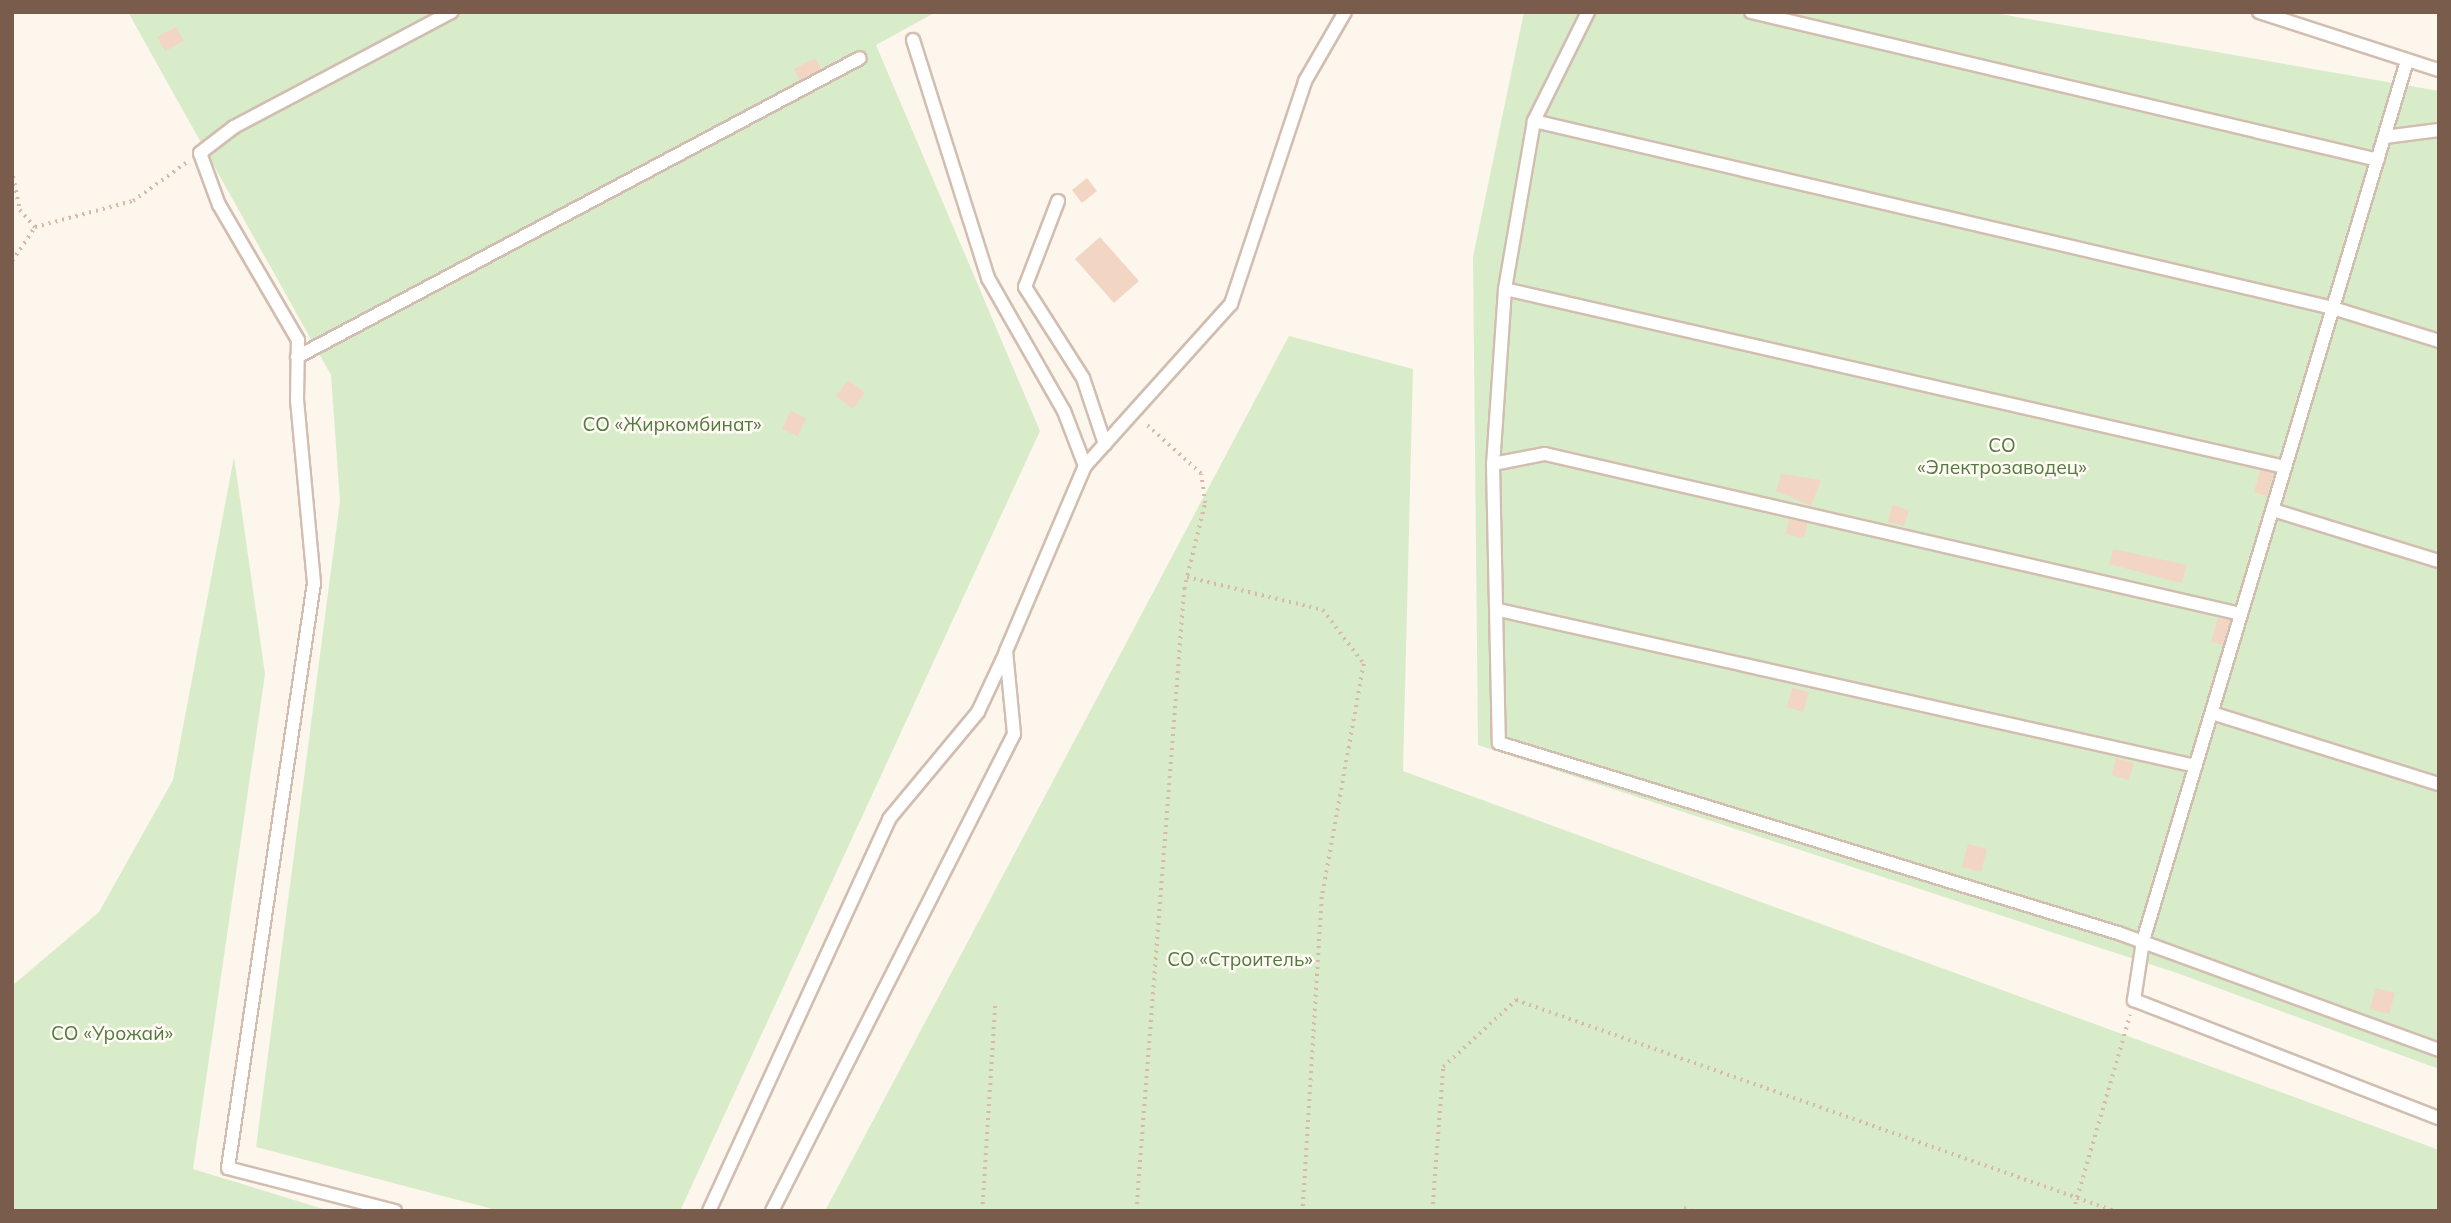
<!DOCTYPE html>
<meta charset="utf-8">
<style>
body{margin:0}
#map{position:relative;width:2451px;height:1223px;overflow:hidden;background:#fdf6ec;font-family:Mulish,sans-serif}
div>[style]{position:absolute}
.green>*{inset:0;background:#d8ecc9}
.building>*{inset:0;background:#f3d5c3}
.path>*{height:3.5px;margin-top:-1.75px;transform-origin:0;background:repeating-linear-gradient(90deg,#d9b8a5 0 2px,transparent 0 7px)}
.roads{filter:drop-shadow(2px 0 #d1beb0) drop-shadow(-2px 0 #d1beb0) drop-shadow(0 2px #d1beb0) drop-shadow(0 -2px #d1beb0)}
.service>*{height:12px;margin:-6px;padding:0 6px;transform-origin:6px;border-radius:6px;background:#fff}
span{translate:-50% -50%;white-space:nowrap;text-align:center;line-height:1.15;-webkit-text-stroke:5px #fffaf3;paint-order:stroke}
.park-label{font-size:19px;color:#537a41}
.frame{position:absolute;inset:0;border:14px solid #7a5c4d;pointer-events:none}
</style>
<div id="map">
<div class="green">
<div style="clip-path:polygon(128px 12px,936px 12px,876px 45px,1040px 431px,680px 1211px,500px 1211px,256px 1147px,340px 501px,331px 375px)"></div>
<div style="clip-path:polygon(1524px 12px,1989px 12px,2439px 91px,2439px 1069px,2177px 973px,1478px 745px,1473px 257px)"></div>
<div style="clip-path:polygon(1289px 336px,1413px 369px,1403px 771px,2439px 1150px,2439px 1211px,825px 1211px)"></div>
<div style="clip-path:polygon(234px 457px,265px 674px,193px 1169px,330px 1211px,12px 1211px,12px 986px,99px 912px,173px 780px)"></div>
</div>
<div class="building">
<div style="clip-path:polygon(176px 27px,184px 41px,165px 51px,157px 37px)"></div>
<div style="clip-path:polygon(815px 58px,821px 69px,800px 80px,794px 69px)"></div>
<div style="clip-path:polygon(1087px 178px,1097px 191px,1082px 203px,1072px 190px)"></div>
<div style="clip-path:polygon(1100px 237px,1139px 281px,1114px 303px,1075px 259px)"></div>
<div style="clip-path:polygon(848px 380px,865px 393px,853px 409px,836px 396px)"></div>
<div style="clip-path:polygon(790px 411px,806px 418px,798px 436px,782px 429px)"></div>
<div style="clip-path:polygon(2260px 470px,2274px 473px,2267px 496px,2254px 492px)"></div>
<div style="clip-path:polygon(1781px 474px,1821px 480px,1811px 506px,1776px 491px)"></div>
<div style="clip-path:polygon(1892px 505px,1909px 510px,1904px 526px,1888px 522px)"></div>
<div style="clip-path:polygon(1789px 519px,1807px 523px,1804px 538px,1786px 534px)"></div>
<div style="clip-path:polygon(2113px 549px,2187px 565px,2182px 583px,2109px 564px)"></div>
<div style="clip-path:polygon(2218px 618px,2230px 620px,2223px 645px,2211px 642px)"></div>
<div style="clip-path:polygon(1792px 688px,1809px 692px,1803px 712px,1787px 707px)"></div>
<div style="clip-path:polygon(2116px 758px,2134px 763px,2129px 780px,2112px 775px)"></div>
<div style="clip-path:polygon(1968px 844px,1987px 849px,1981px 872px,1962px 867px)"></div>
<div style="clip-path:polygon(2376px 988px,2395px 993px,2389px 1014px,2370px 1009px)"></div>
</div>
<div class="path">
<div style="left:12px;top:170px;width:41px;rotate:78.7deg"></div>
<div style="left:20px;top:210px;width:23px;rotate:49deg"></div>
<div style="left:35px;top:227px;width:101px;rotate:-14.9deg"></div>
<div style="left:133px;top:201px;width:67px;rotate:-35.8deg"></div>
<div style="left:12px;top:261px;width:41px;rotate:-55.9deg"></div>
<div style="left:1187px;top:577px;width:140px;rotate:13.6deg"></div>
<div style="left:1323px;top:610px;width:68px;rotate:52.8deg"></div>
<div style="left:1364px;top:664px;width:237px;rotate:100.2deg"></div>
<div style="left:1322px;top:897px;width:315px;rotate:93.5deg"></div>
<div style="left:1684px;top:1208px;width:9px;rotate:21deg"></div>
<div style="left:982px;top:1211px;width:205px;rotate:-86.4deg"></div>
<div style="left:1136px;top:1211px;width:624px;rotate:-85.59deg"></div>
<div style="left:1184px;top:589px;width:89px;rotate:-76.3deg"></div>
<div style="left:1205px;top:503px;width:29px;rotate:-98deg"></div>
<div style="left:1201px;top:474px;width:75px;rotate:-138.2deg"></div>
<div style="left:1432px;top:1211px;width:144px;rotate:-85.6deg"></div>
<div style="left:1443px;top:1067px;width:99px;rotate:-42.5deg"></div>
<div style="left:1516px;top:1000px;width:635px;rotate:19.41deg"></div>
<div style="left:2073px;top:1211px;width:204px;rotate:-73.8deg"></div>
</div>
<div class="roads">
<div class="service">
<div style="left:1588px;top:12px;width:122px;rotate:116.4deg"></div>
<div style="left:1534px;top:121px;width:170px;rotate:99.8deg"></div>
<div style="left:1505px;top:289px;width:175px;rotate:93.9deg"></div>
<div style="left:1493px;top:464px;width:279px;rotate:88.8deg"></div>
<div style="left:1499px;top:743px;width:648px;rotate:17.06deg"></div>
<div style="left:2118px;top:933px;width:342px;rotate:20deg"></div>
<div style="left:1751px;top:12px;width:644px;rotate:13.28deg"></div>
<div style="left:2259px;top:12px;width:189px;rotate:17.9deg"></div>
<div style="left:913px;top:40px;width:250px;rotate:72.5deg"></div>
<div style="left:988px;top:278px;width:153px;rotate:60.3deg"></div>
<div style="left:1064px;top:411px;width:59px;rotate:69.1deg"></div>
<div style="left:2407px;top:61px;width:919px;rotate:106.7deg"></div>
<div style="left:2143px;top:941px;width:60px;rotate:98.7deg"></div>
<div style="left:2134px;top:1000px;width:327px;rotate:21.2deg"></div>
<div style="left:1534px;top:121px;width:821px;rotate:13.17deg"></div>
<div style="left:2333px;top:308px;width:111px;rotate:17.3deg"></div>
<div style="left:2385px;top:137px;width:54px;rotate:-7.4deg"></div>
<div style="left:1058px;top:201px;width:92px;rotate:111deg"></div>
<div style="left:1025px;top:287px;width:108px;rotate:57.5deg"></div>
<div style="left:1083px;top:378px;width:70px;rotate:71.6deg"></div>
<div style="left:1505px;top:289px;width:800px;rotate:12.86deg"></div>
<div style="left:297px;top:357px;width:637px;rotate:-27.97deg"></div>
<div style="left:1493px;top:464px;width:53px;rotate:-10.9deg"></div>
<div style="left:1545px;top:454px;width:714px;rotate:12.95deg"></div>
<div style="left:2273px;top:510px;width:174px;rotate:17.1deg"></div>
<div style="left:1499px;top:610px;width:714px;rotate:12.62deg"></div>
<div style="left:2212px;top:713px;width:238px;rotate:17.4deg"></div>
<div style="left:395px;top:1211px;width:172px;rotate:-165.6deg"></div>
<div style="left:228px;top:1168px;width:591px;rotate:-81.64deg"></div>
<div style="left:314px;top:583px;width:183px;rotate:-95.3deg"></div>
<div style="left:297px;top:401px;width:61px;rotate:-89.1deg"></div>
<div style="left:298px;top:340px;width:156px;rotate:-120.3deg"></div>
<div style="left:219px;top:205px;width:55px;rotate:-110.1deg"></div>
<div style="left:200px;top:153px;width:43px;rotate:-37.4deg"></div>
<div style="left:234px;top:127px;width:246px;rotate:-27.9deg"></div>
<div style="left:709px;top:1211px;width:431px;rotate:-65.3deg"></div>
<div style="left:889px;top:819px;width:139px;rotate:-50.2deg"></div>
<div style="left:978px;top:712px;width:66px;rotate:-65deg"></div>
<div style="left:772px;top:1211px;width:535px;rotate:-63.1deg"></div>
<div style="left:1014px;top:734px;width:83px;rotate:-95.5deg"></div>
<div style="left:1006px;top:651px;width:201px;rotate:-66.9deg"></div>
<div style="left:1085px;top:466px;width:218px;rotate:-48deg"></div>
<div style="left:1231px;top:304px;width:235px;rotate:-71.6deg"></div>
<div style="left:1305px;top:81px;width:80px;rotate:-59.9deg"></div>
</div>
</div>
<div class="park-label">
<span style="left:672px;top:425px">СО «Жиркомбинат»</span>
<span style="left:2002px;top:457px">СО<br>«Электрозаводец»</span>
<span style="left:1240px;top:960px">СО «Строитель»</span>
<span style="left:112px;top:1034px">СО «Урожай»</span>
</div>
<div class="frame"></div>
</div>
